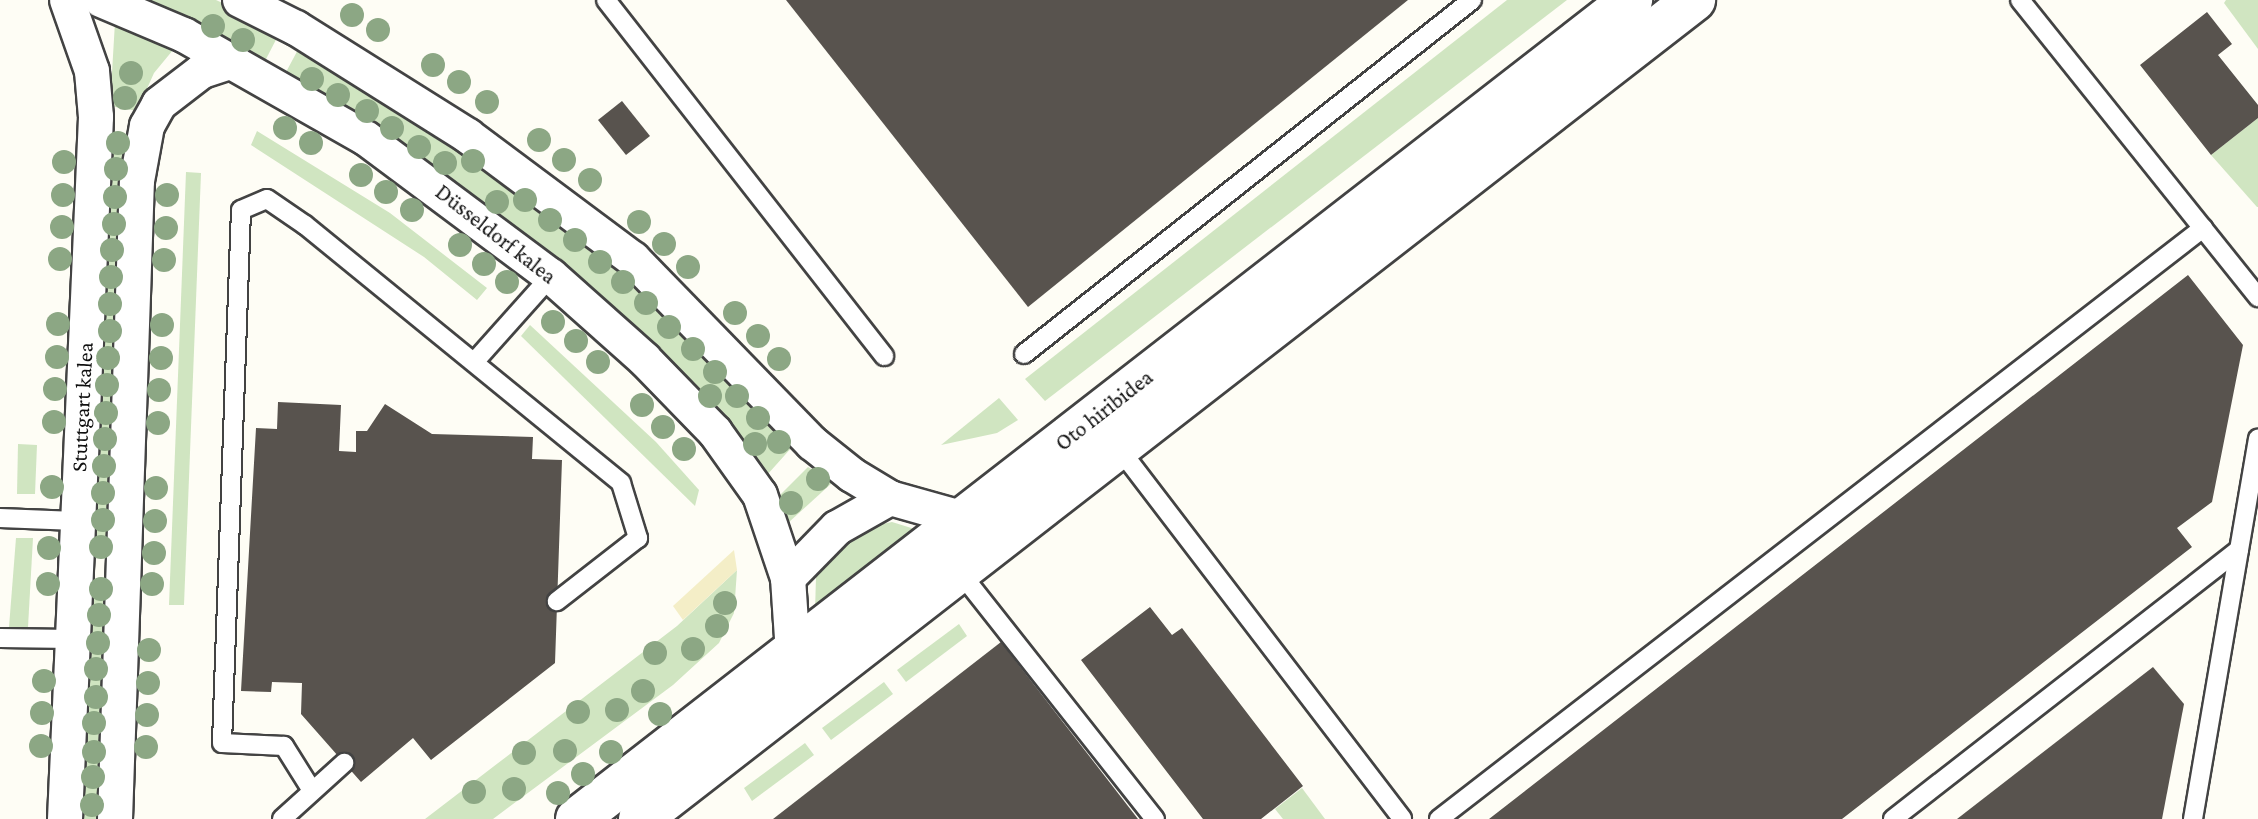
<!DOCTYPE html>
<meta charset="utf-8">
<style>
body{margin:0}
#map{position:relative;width:2258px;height:819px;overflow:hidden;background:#fefdf5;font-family:"Crimson Pro",serif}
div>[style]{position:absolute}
.green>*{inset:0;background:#d0e5c1}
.sand>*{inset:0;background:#f4eec7}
.building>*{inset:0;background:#58534e}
.roads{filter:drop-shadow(2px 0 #434343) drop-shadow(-2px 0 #434343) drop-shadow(0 2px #434343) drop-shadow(0 -2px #434343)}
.service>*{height:18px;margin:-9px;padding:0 9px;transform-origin:9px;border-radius:9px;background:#fff}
.minor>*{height:34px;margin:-17px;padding:0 17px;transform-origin:17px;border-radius:17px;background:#fff}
.tertiary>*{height:42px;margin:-21px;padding:0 21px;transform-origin:21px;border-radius:21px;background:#fff}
.trees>*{width:24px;height:24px;margin:-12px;border-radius:50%;background:#8ca784}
span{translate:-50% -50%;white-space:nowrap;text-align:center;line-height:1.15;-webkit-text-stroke:8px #fff;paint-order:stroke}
.street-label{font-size:22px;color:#101010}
</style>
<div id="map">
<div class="green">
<div style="clip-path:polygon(137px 0,216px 0,281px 30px,265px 61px)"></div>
<div style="clip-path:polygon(1507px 0,1567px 0,1045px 401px,1025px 379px)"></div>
<div style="clip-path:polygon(2226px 0,2258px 0,2258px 49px,2224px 3px)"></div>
<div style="clip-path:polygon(115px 22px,173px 50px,154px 73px,137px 111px,110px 106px)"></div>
<div style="clip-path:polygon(301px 44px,536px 199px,629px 278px,793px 446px,767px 475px,710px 406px,285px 74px)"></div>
<div style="clip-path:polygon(2258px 118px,2258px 207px,2257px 207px,2211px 155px)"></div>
<div style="clip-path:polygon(110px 131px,130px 135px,123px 161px,109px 558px,93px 558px)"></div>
<div style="clip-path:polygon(257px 131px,390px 213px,487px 288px,477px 300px,424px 257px,251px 145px)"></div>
<div style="clip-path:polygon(186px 172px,201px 173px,184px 605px,169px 605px)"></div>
<div style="clip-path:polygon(530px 325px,656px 442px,699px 490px,695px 506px,521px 336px)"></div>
<div style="clip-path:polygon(999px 398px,1018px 420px,997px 433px,941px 445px)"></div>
<div style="clip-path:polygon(18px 444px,37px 445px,35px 494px,17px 494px)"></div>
<div style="clip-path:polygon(808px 467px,833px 482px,788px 523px,776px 499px)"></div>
<div style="clip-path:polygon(892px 522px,921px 531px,815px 611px,816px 577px,834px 546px,854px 530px)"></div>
<div style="clip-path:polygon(16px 538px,33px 538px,28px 627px,9px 627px)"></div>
<div style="clip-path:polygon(737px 570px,734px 613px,719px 643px,673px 685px,493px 819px,425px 819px,677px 626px)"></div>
<div style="clip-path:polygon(92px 579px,108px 581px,99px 819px,83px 819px)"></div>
<div style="clip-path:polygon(959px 624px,967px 636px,906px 682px,897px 670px)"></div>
<div style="clip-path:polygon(884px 682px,893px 694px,831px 740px,822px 728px)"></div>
<div style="clip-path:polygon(805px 743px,814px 755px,752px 801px,744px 788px)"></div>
<div style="clip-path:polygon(1302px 788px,1325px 819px,1283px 819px,1275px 809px)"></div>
</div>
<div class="sand">
<div style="clip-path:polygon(734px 550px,737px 570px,683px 620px,673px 606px)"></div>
</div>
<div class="building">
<div style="clip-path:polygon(786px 0,1408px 0,1028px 307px)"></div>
<div style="clip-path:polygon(2207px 12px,2232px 44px,2218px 55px,2258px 105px,2258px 118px,2211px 155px,2140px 65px)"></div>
<div style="clip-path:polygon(622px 101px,650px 136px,626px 155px,598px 120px)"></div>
<div style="clip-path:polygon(2188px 275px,2243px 345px,2212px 502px,2177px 528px,2192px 547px,2107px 613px,1842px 819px,1489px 819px)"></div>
<div style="clip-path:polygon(278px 402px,341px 405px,339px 451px,356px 452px,356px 431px,367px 431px,385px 404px,432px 434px,533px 437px,532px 459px,562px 460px,555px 663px,431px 760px,413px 738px,361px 782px,301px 714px,302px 683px,272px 682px,271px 692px,241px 691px,256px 428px,277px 429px)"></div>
<div style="clip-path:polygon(1150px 607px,1172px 635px,1182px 628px,1303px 786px,1261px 819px,1203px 819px,1081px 660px)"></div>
<div style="clip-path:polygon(1001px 642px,1138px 819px,773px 819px)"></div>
<div style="clip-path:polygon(2153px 667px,2184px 704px,2162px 819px,1957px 819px)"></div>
</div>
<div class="roads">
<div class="service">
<div style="left:606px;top:0;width:452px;rotate:52deg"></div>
<div style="left:2020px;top:0;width:381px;rotate:51.3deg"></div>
<div style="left:1024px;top:354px;width:571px;rotate:-38.32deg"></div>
<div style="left:476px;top:360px;width:113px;rotate:-48.2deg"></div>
<div style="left:1118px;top:447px;width:468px;rotate:52.6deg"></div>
<div style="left:0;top:518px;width:76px;rotate:2.3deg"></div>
<div style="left:959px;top:571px;width:316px;rotate:51.7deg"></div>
<div style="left:0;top:638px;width:72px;rotate:0.8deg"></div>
<div style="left:311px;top:789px;width:51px;rotate:-122.1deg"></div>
<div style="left:284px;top:746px;width:62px;rotate:-177.2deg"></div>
<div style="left:222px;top:743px;width:533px;rotate:-87.96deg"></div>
<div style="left:241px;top:210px;width:28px;rotate:-23deg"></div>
<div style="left:267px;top:199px;width:46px;rotate:34.4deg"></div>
<div style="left:305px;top:225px;width:408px;rotate:39.2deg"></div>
<div style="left:621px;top:483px;width:58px;rotate:72.8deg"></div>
<div style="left:638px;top:538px;width:103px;rotate:142.1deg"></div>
<div style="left:282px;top:819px;width:84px;rotate:-42.1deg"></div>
<div style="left:1439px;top:819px;width:966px;rotate:-37.72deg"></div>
<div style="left:1893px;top:819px;width:438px;rotate:-37.9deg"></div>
<div style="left:2239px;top:550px;width:113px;rotate:-80.3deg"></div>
<div style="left:2193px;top:819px;width:273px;rotate:-80.3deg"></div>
</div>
<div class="minor">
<div style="left:101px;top:0;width:90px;rotate:22.9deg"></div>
<div style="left:184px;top:35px;width:210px;rotate:29.6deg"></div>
<div style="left:367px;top:139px;width:229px;rotate:36.7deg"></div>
<div style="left:551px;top:276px;width:125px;rotate:41.7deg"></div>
<div style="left:644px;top:359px;width:102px;rotate:45.8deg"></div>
<div style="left:715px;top:432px;width:77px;rotate:54.5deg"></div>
<div style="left:760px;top:495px;width:88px;rotate:71.4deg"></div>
<div style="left:788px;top:578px;width:75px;rotate:86.2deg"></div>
<div style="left:240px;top:0;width:63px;rotate:26.6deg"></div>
<div style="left:296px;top:28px;width:203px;rotate:32.1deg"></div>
<div style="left:468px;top:136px;width:206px;rotate:36.7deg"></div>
<div style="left:633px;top:259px;width:257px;rotate:45.8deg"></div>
<div style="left:812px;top:443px;width:51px;rotate:38.7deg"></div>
<div style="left:852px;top:475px;width:44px;rotate:31.2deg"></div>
<div style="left:890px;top:498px;width:77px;rotate:15.8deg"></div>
<div style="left:788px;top:578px;width:70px;rotate:-45.6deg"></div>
<div style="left:837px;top:528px;width:61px;rotate:-29.5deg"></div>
<div style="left:65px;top:819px;width:703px;rotate:-87.47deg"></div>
<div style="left:96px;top:117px;width:46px;rotate:-95deg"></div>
<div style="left:92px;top:71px;width:75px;rotate:-109.4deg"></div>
<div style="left:115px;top:819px;width:638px;rotate:-88.03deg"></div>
<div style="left:137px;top:181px;width:56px;rotate:-79.7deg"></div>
<div style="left:147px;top:126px;width:25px;rotate:-61deg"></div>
<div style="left:159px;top:104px;width:54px;rotate:-37.5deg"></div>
<div style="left:202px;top:71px;width:33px;rotate:-18deg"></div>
</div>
<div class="tertiary">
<div style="left:577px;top:819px;width:1335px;rotate:-37.85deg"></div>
<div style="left:640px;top:819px;width:1335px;rotate:-37.85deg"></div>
</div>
</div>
<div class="trees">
<div style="left:352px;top:15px"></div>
<div style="left:213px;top:26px"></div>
<div style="left:378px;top:30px"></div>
<div style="left:243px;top:40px"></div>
<div style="left:433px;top:65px"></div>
<div style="left:131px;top:73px"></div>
<div style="left:312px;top:79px"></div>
<div style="left:459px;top:82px"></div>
<div style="left:338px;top:95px"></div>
<div style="left:125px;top:98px"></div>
<div style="left:487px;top:102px"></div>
<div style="left:367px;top:111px"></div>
<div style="left:285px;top:128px"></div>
<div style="left:392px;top:128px"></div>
<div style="left:539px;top:140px"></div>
<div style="left:118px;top:143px"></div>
<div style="left:311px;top:143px"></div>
<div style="left:419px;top:147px"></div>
<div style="left:564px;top:160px"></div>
<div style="left:473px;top:161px"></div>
<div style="left:64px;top:162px"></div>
<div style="left:445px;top:163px"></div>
<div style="left:116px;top:169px"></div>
<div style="left:361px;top:175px"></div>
<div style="left:590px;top:180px"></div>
<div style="left:386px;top:192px"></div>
<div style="left:63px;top:195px"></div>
<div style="left:167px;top:195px"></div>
<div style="left:115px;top:197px"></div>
<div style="left:525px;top:200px"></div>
<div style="left:497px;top:202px"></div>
<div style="left:412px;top:210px"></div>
<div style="left:550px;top:220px"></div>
<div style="left:639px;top:222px"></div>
<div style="left:114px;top:224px"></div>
<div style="left:62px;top:227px"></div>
<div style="left:166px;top:228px"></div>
<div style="left:575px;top:240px"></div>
<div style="left:664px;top:244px"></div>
<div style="left:460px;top:245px"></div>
<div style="left:112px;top:250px"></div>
<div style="left:60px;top:259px"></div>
<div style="left:164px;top:260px"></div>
<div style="left:600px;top:262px"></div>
<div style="left:484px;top:264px"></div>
<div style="left:688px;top:267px"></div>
<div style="left:111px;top:277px"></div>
<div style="left:507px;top:282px"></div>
<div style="left:623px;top:282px"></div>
<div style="left:646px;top:303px"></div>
<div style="left:110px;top:304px"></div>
<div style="left:735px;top:313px"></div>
<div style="left:553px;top:322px"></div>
<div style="left:58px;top:324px"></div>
<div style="left:162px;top:325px"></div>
<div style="left:669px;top:327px"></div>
<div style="left:110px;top:331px"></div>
<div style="left:758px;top:336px"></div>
<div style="left:576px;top:341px"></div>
<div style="left:693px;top:349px"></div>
<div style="left:57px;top:357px"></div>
<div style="left:108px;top:358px"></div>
<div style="left:161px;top:358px"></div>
<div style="left:779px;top:359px"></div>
<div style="left:598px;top:362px"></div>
<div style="left:715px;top:372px"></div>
<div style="left:107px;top:385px"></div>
<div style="left:55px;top:389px"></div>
<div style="left:159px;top:390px"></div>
<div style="left:710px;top:396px"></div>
<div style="left:737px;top:396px"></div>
<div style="left:642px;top:405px"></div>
<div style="left:106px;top:413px"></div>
<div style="left:758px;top:418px"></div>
<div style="left:54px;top:422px"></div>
<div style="left:158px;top:423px"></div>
<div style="left:663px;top:427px"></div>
<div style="left:105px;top:439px"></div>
<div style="left:779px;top:442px"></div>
<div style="left:755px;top:444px"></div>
<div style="left:684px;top:449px"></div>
<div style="left:104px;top:466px"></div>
<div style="left:818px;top:479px"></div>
<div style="left:52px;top:487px"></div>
<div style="left:156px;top:488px"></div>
<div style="left:103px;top:493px"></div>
<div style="left:791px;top:503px"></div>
<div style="left:103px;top:520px"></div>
<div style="left:155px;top:521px"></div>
<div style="left:101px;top:547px"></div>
<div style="left:49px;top:548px"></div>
<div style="left:154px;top:553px"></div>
<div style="left:48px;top:584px"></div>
<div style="left:152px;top:584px"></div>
<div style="left:101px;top:589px"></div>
<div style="left:725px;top:603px"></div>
<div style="left:99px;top:615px"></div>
<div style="left:717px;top:626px"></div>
<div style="left:98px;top:643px"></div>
<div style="left:693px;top:649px"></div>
<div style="left:149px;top:650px"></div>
<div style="left:655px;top:653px"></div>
<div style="left:96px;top:669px"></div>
<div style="left:44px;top:681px"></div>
<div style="left:148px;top:683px"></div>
<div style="left:643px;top:691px"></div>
<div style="left:96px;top:697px"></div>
<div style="left:617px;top:710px"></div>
<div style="left:578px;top:712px"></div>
<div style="left:42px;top:713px"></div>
<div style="left:660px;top:714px"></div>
<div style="left:147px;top:715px"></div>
<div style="left:94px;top:723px"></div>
<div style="left:41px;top:746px"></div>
<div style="left:146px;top:747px"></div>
<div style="left:565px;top:751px"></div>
<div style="left:94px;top:752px"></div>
<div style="left:611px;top:752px"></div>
<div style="left:524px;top:753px"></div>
<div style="left:583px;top:774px"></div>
<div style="left:93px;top:777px"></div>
<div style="left:514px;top:789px"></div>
<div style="left:474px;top:792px"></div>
<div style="left:558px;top:793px"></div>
<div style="left:92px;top:805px"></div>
</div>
<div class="street-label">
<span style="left:496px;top:234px;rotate:38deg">Düsseldorf kalea</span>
<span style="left:82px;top:407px;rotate:-87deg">Stuttgart kalea</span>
<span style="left:1104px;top:410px;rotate:-38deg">Oto hiribidea</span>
</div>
</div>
